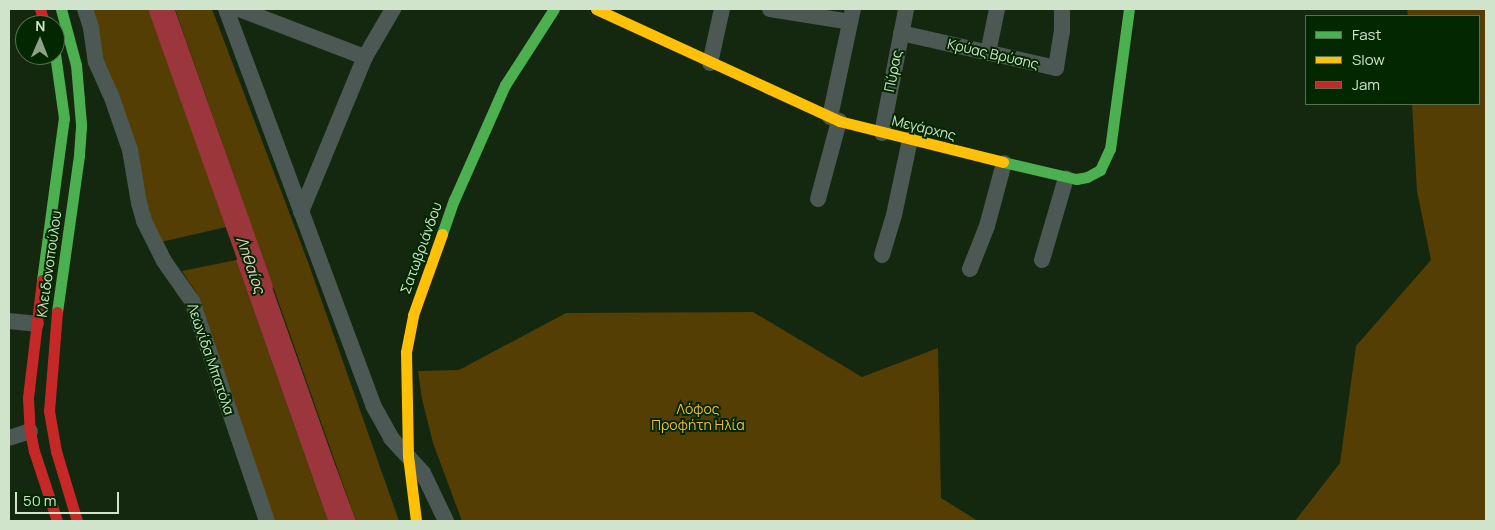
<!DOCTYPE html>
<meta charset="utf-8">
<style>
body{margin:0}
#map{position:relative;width:1495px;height:530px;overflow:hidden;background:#13280e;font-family:Manrope,sans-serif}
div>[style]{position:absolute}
.green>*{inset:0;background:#543e04}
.water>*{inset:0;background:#9b363c}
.river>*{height:25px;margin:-12.5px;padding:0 12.5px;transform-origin:12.5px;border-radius:12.5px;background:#9b363c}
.street>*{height:16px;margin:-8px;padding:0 8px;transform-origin:8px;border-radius:8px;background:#4b5854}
.fast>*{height:11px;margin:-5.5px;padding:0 5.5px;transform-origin:5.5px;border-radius:5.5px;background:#4caf50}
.slow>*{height:11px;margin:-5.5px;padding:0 5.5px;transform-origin:5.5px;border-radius:5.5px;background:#ffc107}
.jam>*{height:11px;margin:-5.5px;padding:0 5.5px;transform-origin:5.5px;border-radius:5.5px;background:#c62828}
span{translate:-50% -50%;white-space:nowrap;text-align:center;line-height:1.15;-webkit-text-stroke:4px #032800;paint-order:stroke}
.street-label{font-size:14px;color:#cfe4ca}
.park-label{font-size:14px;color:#f4b849}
.water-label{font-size:15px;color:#ebcccb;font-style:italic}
.frame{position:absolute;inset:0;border:10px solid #cfe4ca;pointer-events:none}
.legend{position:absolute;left:1305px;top:15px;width:175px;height:90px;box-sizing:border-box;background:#032800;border:1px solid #557351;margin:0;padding:6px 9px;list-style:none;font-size:15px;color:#cfe4ca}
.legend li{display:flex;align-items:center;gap:10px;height:25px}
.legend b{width:25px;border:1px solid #557351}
.north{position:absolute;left:15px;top:15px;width:50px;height:50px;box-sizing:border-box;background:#032800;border:1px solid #557351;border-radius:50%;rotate:1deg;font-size:14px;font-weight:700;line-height:20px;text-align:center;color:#cfe4ca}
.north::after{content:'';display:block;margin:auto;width:18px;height:22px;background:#8da288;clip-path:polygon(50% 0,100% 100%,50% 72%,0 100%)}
.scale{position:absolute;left:15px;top:492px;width:104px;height:22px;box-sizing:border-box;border:2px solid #cfe4ca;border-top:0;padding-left:6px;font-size:15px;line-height:18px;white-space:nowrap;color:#cfe4ca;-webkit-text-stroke:4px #032800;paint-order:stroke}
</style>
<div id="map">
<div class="green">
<div style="clip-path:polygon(89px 9px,149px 9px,196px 136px,226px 227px,161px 242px,149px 222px,103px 67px)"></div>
<div style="clip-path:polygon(175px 9px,212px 9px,308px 262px,399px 521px,356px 521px)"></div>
<div style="clip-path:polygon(1407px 9px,1486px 9px,1486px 521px,1295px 521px,1340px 463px,1356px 346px,1431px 260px,1417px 191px,1412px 104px,1479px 104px,1479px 16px,1408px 16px)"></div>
<div style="clip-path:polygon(236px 260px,328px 521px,273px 521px,196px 292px,182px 271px)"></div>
<div style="clip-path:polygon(753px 312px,862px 377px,938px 348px,941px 498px,978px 521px,462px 521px,433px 443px,422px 399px,418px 371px,459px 370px,566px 313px)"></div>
</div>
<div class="water">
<div style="clip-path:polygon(260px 253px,332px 456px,356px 521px,328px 521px,236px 260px)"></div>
</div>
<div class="river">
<div style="left:161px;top:9px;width:295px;rotate:70.4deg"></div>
</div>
<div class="street">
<div style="left:85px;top:9px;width:20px;rotate:72deg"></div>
<div style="left:91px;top:28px;width:34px;rotate:82deg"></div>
<div style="left:96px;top:62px;width:36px;rotate:66deg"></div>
<div style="left:111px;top:95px;width:58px;rotate:70.9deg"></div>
<div style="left:130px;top:150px;width:54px;rotate:80.4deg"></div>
<div style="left:139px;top:203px;width:19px;rotate:74deg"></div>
<div style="left:144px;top:221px;width:45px;rotate:63.4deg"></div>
<div style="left:164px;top:261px;width:49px;rotate:55deg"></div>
<div style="left:192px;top:301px;width:232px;rotate:71.2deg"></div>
<div style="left:226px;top:9px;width:422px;rotate:69.6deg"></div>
<div style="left:373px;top:405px;width:38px;rotate:61deg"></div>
<div style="left:391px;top:438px;width:47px;rotate:47.6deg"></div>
<div style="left:423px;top:473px;width:53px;rotate:64.4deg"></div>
<div style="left:239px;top:9px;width:135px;rotate:20.9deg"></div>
<div style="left:770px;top:9px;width:81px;rotate:9.2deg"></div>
<div style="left:901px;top:33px;width:159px;rotate:12.7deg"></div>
<div style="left:1056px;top:68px;width:36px;rotate:-81deg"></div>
<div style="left:1062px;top:32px;width:23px;rotate:-90deg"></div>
<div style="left:988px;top:53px;width:45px;rotate:-78.4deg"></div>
<div style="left:710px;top:63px;width:55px;rotate:-77.5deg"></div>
<div style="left:830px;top:117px;width:110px;rotate:-78deg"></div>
<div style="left:882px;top:133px;width:126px;rotate:-79deg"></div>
<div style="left:818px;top:199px;width:81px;rotate:-74.9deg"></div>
<div style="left:301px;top:212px;width:168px;rotate:-67.6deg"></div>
<div style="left:365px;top:57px;width:56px;rotate:-59.7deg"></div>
<div style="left:882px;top:255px;width:42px;rotate:-73.3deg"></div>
<div style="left:894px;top:215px;width:77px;rotate:-78deg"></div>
<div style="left:1042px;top:260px;width:85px;rotate:-73.7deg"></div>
<div style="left:970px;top:269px;width:46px;rotate:-68.4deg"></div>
<div style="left:987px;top:226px;width:65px;rotate:-74.9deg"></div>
<div style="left:9px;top:321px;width:27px;rotate:6deg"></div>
<div style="left:9px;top:438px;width:22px;rotate:-18deg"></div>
</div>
<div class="fast">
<div style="left:1003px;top:162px;width:75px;rotate:13.1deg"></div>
<div style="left:1076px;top:179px;width:11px;rotate:-10deg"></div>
<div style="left:1087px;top:177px;width:15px;rotate:-28deg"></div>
<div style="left:1100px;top:170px;width:23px;rotate:-65deg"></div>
<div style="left:1110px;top:149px;width:141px;rotate:-82.3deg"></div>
<div style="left:442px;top:234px;width:36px;rotate:-71deg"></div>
<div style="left:454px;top:200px;width:126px;rotate:-66.1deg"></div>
<div style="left:505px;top:85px;width:90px;rotate:-57.2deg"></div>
<div style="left:42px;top:280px;width:163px;rotate:-82.3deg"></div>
<div style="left:64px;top:118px;width:65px;rotate:-98deg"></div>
<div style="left:57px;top:312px;width:159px;rotate:-82deg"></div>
<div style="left:79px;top:155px;width:31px;rotate:-86deg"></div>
<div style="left:81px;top:124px;width:59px;rotate:-94.8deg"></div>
<div style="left:76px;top:65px;width:58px;rotate:-105deg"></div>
</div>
<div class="slow">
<div style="left:596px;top:9px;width:268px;rotate:24.7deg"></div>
<div style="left:839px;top:121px;width:169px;rotate:14deg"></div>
<div style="left:416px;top:521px;width:65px;rotate:-97deg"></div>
<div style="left:408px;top:456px;width:104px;rotate:-91.1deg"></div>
<div style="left:406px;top:352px;width:38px;rotate:-79deg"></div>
<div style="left:413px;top:315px;width:86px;rotate:-70.3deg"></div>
</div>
<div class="jam">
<div style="left:40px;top:9px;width:17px;rotate:73deg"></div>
<div style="left:42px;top:280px;width:119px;rotate:96.8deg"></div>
<div style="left:28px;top:398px;width:33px;rotate:87deg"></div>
<div style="left:30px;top:431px;width:20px;rotate:79deg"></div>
<div style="left:34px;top:451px;width:74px;rotate:71.8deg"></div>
<div style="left:57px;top:312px;width:99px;rotate:94.6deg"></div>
<div style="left:49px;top:411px;width:41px;rotate:80.1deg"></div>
<div style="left:56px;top:451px;width:73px;rotate:73.3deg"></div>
</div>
<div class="street-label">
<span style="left:993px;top:54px;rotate:13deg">Κρύας Βρύσης</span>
<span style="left:893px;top:71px;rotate:-79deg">Πύρας</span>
<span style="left:924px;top:128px;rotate:14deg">Μεγάρχης</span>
<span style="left:421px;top:248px;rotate:-70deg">Σατωβριάνδου</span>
<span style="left:49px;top:264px;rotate:-82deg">Κλειδονοπούλου</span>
<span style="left:211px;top:359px;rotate:71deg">Λεωνίδα Μπατόλα</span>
</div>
<div class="park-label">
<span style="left:698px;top:417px">Λόφος<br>Προφήτη Ηλία</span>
</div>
<div class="water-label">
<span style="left:251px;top:265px;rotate:71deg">Ληθαίος</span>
</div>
<div class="frame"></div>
<ul class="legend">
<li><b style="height:6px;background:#4caf50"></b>Fast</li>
<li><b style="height:6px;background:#ffc107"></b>Slow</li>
<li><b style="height:6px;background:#c62828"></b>Jam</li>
</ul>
<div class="north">N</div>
<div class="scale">50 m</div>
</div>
